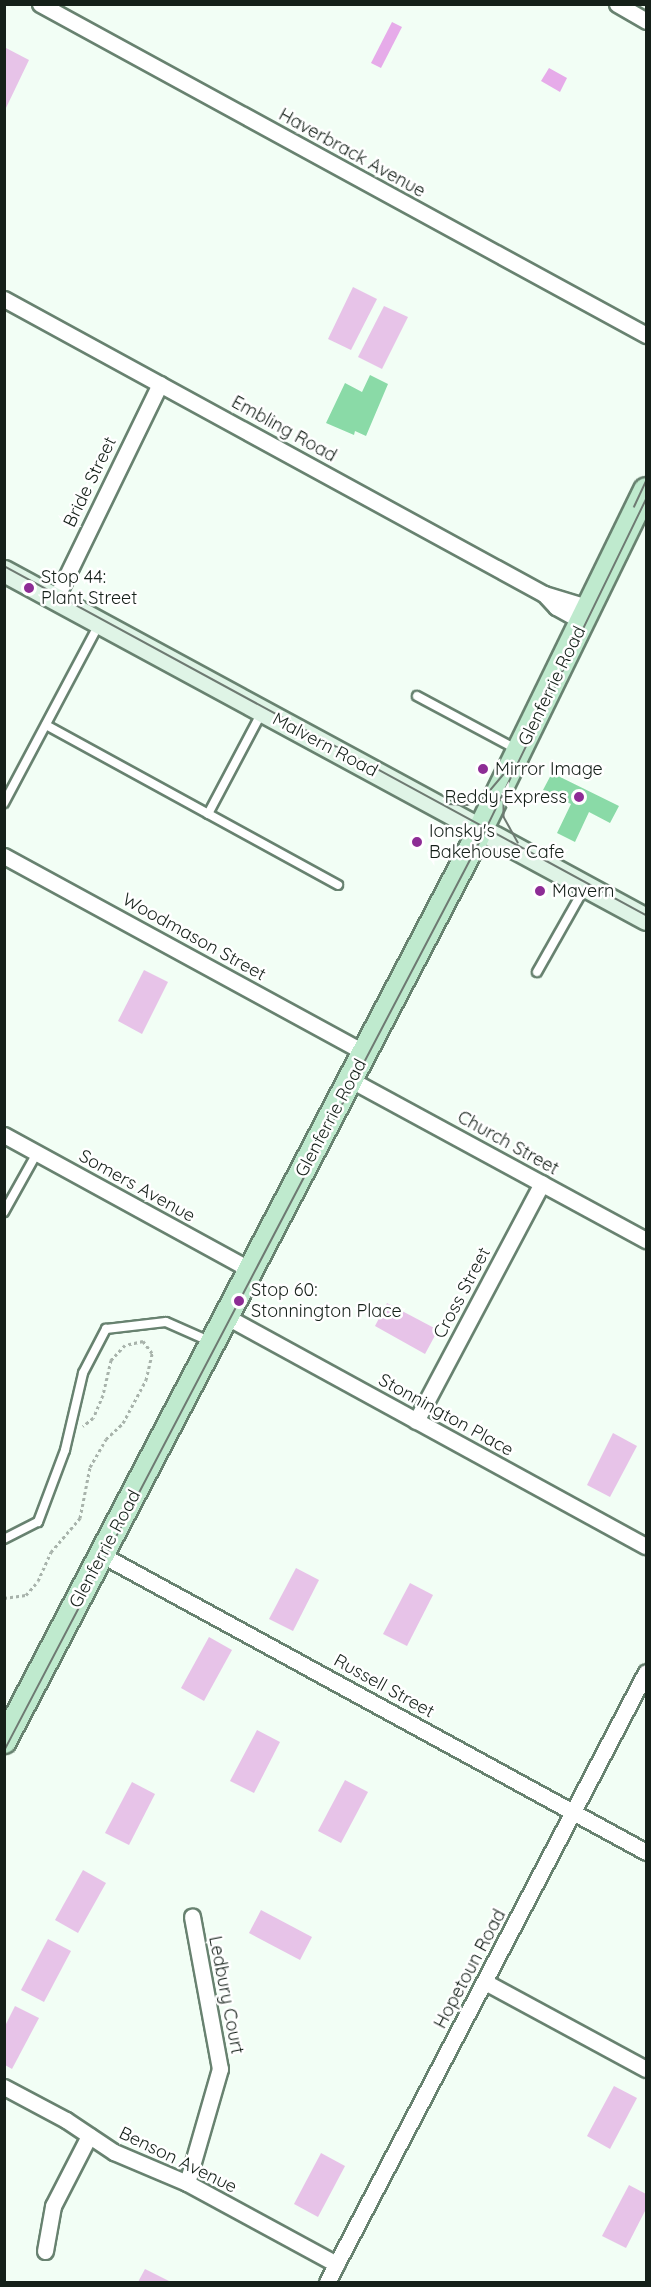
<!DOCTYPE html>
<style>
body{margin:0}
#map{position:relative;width:651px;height:2287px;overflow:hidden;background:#f2fef5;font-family:Quicksand,sans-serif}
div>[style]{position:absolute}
.green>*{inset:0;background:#e7c3e8}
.water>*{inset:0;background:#e6abe9}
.building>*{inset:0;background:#8adaa7}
.path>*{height:3px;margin-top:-1.5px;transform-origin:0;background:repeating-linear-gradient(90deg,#a8b3ab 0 3px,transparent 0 6px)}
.roads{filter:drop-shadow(2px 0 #688270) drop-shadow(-2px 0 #688270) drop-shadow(0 2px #688270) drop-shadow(0 -2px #688270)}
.service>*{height:8px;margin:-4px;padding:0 4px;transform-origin:4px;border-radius:4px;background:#fff}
.minor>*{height:15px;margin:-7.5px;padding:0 7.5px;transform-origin:7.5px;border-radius:7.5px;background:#fff}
.secondary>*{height:21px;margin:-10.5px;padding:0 10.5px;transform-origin:10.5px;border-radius:10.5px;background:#dff4e6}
.primary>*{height:24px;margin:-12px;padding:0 12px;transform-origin:12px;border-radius:12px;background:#bfeace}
.tram>*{height:1.5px;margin:-0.75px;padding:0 0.75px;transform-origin:0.75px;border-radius:0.75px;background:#6e7a72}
.dots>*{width:16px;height:16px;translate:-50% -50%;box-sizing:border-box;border:3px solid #fff;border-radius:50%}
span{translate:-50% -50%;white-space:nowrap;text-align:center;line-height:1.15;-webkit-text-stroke:5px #fff;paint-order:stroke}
.street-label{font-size:18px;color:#152019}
.poi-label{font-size:18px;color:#152019}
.left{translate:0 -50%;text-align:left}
.right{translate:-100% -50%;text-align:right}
.frame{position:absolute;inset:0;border:6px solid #152019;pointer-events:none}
</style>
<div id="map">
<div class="green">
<div style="clip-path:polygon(6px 48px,29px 60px,5px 110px,4px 50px)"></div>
<div style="clip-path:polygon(353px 287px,377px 299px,351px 350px,328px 339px)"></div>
<div style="clip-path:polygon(384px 306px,408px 317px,382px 369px,358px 357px)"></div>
<div style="clip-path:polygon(144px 970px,168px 982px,142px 1034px,118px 1021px)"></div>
<div style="clip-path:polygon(387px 1303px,438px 1330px,425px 1354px,375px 1326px)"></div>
<div style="clip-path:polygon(613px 1433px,637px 1446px,610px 1497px,587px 1485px)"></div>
<div style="clip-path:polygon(296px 1568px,319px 1580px,293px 1631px,269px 1619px)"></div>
<div style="clip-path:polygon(410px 1583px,433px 1595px,407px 1646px,383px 1634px)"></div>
<div style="clip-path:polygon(209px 1637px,232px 1650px,204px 1701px,181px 1688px)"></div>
<div style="clip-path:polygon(257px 1730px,280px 1742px,254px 1793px,230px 1781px)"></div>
<div style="clip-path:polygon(345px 1780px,368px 1792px,341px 1843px,318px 1831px)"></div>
<div style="clip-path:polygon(132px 1782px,155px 1794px,129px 1845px,105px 1833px)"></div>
<div style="clip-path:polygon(83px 1870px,106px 1883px,78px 1933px,55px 1920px)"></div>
<div style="clip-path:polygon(261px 1910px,312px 1937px,300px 1960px,249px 1933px)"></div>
<div style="clip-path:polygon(48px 1939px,71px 1951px,44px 2002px,21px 1990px)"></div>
<div style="clip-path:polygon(15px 2006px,39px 2018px,12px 2069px,5px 2065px,5px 2026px)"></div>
<div style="clip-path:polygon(614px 2086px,637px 2098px,610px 2149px,587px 2136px)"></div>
<div style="clip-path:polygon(321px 2153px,345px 2166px,318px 2217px,294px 2204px)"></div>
<div style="clip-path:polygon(629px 2185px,646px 2194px,646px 2209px,626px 2248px,602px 2236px)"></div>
<div style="clip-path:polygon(145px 2269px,169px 2281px,168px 2282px,138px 2282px)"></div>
</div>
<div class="water">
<div style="clip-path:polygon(392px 22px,402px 27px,381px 68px,371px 63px)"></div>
<div style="clip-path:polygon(549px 68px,567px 78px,560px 92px,541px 81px)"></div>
</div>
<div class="building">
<div style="clip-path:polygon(370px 375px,388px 384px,366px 436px,355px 431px,354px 435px,326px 423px,345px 383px,362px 392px)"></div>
<div style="clip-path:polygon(552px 773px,619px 806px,610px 823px,589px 812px,575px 842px,557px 833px,571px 804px,543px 790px)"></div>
</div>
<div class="path">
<div style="left:4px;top:1598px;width:22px;rotate:-8deg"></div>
<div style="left:26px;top:1595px;width:18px;rotate:-49deg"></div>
<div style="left:38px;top:1581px;width:32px;rotate:-66deg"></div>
<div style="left:51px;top:1552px;width:45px;rotate:-49.5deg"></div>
<div style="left:80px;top:1518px;width:52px;rotate:-78.9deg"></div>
<div style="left:90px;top:1467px;width:32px;rotate:-60deg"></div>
<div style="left:106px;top:1439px;width:23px;rotate:-43deg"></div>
<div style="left:123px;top:1423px;width:49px;rotate:-61.9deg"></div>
<div style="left:146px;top:1380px;width:28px;rotate:-77deg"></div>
<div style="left:152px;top:1353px;width:15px;rotate:-127deg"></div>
<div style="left:143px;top:1341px;width:18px;rotate:167deg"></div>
<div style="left:125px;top:1345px;width:21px;rotate:133deg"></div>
<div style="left:111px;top:1360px;width:36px;rotate:103deg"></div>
<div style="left:103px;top:1395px;width:25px;rotate:113deg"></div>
<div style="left:93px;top:1418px;width:13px;rotate:141deg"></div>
</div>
<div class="roads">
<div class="service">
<div style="left:417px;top:696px;width:112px;rotate:28.2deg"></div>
<div style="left:46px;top:725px;width:333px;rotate:28.7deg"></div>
<div style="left:4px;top:803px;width:203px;rotate:-62deg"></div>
<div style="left:208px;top:814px;width:115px;rotate:-62.1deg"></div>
<div style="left:537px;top:972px;width:98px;rotate:-60.5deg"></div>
<div style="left:4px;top:1212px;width:68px;rotate:-60.8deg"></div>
<div style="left:4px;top:1539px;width:38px;rotate:-27deg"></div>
<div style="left:38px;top:1522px;width:77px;rotate:-69.4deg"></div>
<div style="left:65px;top:1450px;width:79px;rotate:-76.8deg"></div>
<div style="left:83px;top:1373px;width:50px;rotate:-62.4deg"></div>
<div style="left:106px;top:1329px;width:60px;rotate:-6.7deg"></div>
<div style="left:166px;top:1322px;width:47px;rotate:23.8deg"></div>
</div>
<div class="minor">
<div style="left:40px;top:4px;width:691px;rotate:28.64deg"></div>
<div style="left:617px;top:4px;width:34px;rotate:30deg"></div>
<div style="left:4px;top:299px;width:615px;rotate:28.65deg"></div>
<div style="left:544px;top:594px;width:18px;rotate:47deg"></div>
<div style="left:556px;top:607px;width:31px;rotate:29deg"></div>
<div style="left:544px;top:594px;width:48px;rotate:16.9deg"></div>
<div style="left:56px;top:598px;width:238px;rotate:-64.1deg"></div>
<div style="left:4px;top:856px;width:411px;rotate:28.6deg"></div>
<div style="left:351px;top:1080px;width:336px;rotate:28.5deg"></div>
<div style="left:4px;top:1135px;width:281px;rotate:28.7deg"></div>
<div style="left:227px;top:1317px;width:477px;rotate:28.7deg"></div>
<div style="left:416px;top:1421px;width:269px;rotate:-62.1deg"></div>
<div style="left:102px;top:1555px;width:620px;rotate:28.63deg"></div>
<div style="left:485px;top:1982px;width:183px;rotate:28.4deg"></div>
<div style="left:4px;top:2087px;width:70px;rotate:28deg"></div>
<div style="left:66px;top:2120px;width:58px;rotate:33.7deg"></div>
<div style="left:114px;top:2152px;width:79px;rotate:23deg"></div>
<div style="left:187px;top:2183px;width:170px;rotate:28.5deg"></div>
<div style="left:187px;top:2183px;width:119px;rotate:-73.9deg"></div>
<div style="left:220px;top:2069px;width:155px;rotate:-100.4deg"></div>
<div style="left:45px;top:2251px;width:46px;rotate:-79.9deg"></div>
<div style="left:53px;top:2206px;width:79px;rotate:-62.8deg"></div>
<div style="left:327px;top:2282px;width:688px;rotate:-62.39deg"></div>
</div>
<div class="secondary">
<div style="left:4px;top:571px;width:730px;rotate:28.46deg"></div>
</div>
<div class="primary">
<div style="left:4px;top:1741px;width:1007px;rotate:-62.37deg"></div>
<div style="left:471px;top:849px;width:399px;rotate:-64deg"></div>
</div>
</div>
<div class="tram">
<div style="left:634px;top:507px;width:29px;rotate:-65deg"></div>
<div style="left:4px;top:566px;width:731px;rotate:28.53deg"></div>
<div style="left:504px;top:798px;width:19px;rotate:90deg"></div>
<div style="left:504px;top:817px;width:29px;rotate:61deg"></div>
<div style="left:447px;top:804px;width:20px;rotate:3deg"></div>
<div style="left:467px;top:805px;width:16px;rotate:-18deg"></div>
<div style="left:482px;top:800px;width:33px;rotate:-50deg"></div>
<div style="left:4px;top:1751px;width:1034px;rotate:-62.39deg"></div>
<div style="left:483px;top:835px;width:373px;rotate:-64.1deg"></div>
</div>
<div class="dots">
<div style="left:29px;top:588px;background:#8d2c95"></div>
<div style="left:483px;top:769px;background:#8d2c95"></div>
<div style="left:579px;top:797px;background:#8d2c95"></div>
<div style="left:417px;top:842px;background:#8d2c95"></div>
<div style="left:540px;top:891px;background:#8d2c95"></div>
<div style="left:239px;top:1301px;background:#8d2c95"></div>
</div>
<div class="street-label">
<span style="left:352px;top:153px;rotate:29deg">Haverbrack Avenue</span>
<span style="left:284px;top:429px;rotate:29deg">Embling Road</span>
<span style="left:90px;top:482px;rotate:-64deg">Bride Street</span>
<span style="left:552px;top:686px;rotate:-64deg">Glenferrie Road</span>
<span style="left:325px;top:745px;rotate:28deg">Malvern Road</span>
<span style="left:194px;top:937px;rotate:29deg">Woodmason Street</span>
<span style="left:331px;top:1118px;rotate:-62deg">Glenferrie Road</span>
<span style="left:508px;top:1143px;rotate:29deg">Church Street</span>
<span style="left:137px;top:1186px;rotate:29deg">Somers Avenue</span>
<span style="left:462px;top:1293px;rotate:-62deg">Cross Street</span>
<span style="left:446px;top:1415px;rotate:29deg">Stonnington Place</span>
<span style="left:105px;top:1549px;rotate:-62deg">Glenferrie Road</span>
<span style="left:384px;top:1686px;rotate:29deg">Russell Street</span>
<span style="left:470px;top:1969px;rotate:-62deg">Hopetoun Road</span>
<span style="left:226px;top:1995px;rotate:79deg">Ledbury Court</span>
<span style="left:178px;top:2160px;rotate:26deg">Benson Avenue</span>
</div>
<div class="poi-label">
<span class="left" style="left:41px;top:588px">Stop 44:<br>Plant Street</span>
<span class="left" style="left:495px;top:769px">Mirror Image</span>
<span class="right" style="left:567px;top:797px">Reddy Express</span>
<span class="left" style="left:429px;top:842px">Ionsky's<br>Bakehouse Cafe</span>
<span class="left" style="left:552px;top:891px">Mavern</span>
<span class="left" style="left:251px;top:1301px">Stop 60:<br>Stonnington Place</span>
</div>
<div class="frame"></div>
</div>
